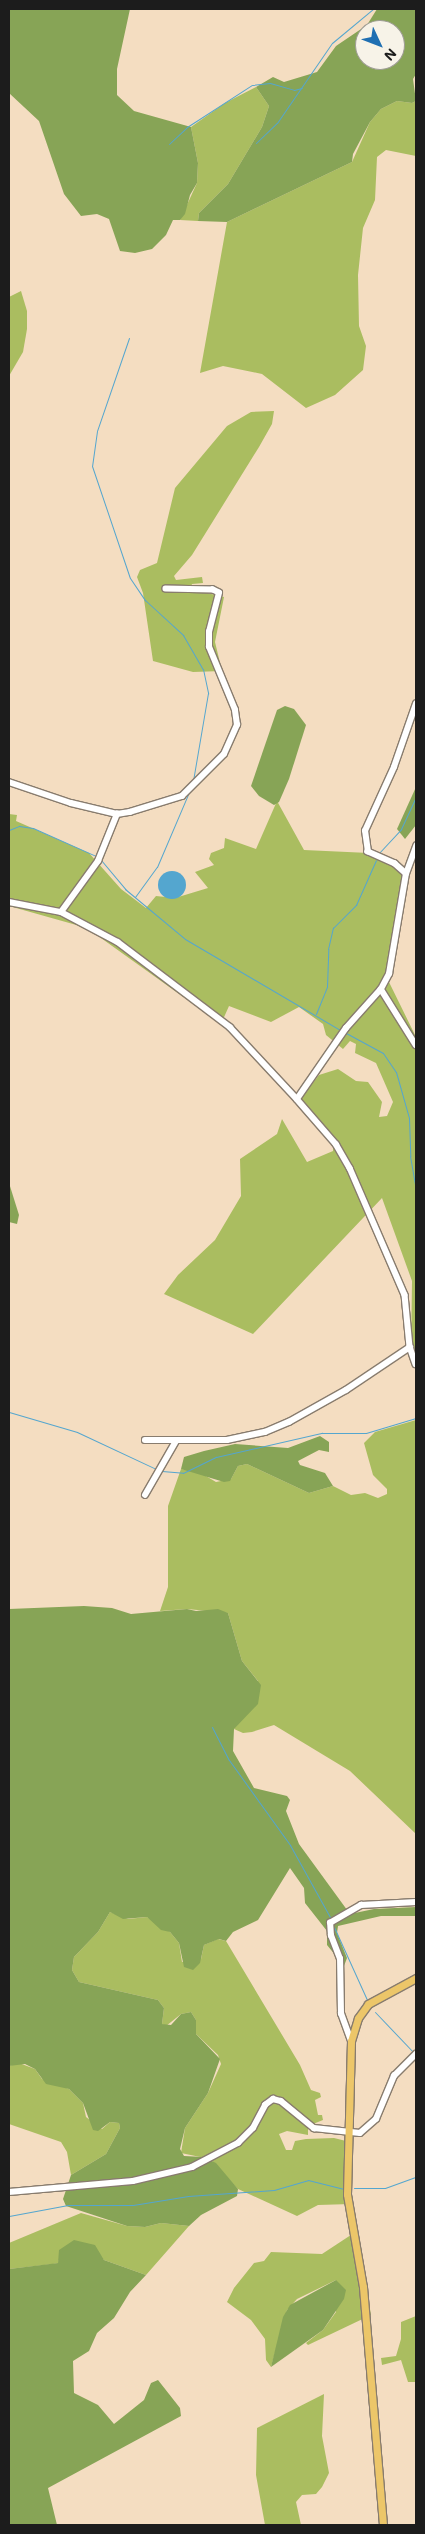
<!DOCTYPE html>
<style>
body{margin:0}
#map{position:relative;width:425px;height:2534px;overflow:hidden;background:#f4ddc1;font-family:Mali,sans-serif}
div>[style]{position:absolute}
.green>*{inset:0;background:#aabd60}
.forest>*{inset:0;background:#87a456}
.water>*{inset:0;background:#54a6cf}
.round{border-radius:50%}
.stream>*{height:1px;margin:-0.5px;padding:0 0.5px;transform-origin:0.5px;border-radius:0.5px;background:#54a6cf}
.roads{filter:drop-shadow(1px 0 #887c6e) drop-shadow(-1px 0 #887c6e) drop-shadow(0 1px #887c6e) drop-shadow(0 -1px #887c6e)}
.minor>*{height:5.5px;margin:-2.75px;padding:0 2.75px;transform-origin:2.75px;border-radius:2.75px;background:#fff}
.major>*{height:7px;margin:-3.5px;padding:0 3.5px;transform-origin:3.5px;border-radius:3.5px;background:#ecc669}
span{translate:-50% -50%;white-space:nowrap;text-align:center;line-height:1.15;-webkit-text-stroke:4px #f7f3e8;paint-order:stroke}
.frame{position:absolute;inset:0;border:10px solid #1c1c1c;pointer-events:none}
.north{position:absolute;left:355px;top:20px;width:50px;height:50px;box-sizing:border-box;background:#f7f3e8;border:1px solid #9f9d96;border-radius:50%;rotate:133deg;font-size:14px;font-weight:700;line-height:20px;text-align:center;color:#1c1c1c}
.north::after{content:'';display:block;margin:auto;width:18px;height:22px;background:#1f6fb2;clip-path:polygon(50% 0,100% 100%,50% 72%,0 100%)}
</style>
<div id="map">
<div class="green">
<div style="clip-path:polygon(256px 87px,269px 106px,262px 127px,228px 184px,199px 213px,198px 221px,180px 220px,197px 183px,198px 163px,191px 127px,225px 103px)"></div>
<div style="clip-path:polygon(397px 101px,412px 103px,416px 101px,416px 156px,386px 150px,377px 157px,375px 200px,363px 228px,358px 275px,359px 326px,366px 346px,363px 370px,335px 395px,306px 408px,262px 374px,223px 366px,200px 373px,227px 222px,352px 162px,370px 122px,381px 109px)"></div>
<div style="clip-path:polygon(21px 291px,27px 311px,27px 329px,23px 352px,9px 376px,9px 297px)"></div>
<div style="clip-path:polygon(274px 411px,272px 424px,259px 447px,192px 555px,174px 576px,176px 580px,202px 577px,203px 583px,192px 584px,190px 589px,224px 597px,215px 642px,222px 671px,193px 672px,153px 661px,143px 593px,137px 577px,140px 570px,157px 563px,175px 488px,227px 426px,251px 412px)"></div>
<div style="clip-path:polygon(277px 801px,304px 850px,369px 853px,389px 862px,402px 873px,400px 907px,387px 978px,416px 1037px,416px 1372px,411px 1353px,412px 1281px,382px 1198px,253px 1334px,164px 1294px,178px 1275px,215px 1240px,241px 1196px,240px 1159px,277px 1134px,282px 1119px,307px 1162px,333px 1151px,333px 1144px,297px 1103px,319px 1075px,338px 1069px,356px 1081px,368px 1082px,382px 1102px,379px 1117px,387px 1116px,393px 1102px,376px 1063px,355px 1053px,356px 1044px,350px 1041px,343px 1049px,326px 1035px,323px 1024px,299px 1007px,271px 1022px,229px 1006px,221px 1024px,87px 928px,9px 906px,9px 814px,17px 815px,16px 821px,89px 853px,121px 889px,146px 908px,156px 896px,175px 898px,208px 888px,195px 872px,214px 865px,209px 859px,211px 853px,224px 848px,225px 838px,256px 849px)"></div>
<div style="clip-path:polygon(416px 1420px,416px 1834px,350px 1771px,274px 1725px,252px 1732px,243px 1733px,234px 1729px,258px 1681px,242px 1661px,228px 1613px,187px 1609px,160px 1611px,168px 1587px,168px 1506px,181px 1469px,199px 1472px,216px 1482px,231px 1479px,238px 1466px,247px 1464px,309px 1493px,333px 1486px,351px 1495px,365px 1493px,378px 1498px,387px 1494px,387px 1489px,373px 1475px,364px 1443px,375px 1432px)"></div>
<div style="clip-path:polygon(110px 1912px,128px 1919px,147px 1917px,170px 1932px,179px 1943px,182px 1962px,201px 1959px,204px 1945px,218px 1939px,226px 1941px,300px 2065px,311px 2090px,320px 2093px,321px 2097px,315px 2100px,318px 2115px,322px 2115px,323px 2120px,308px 2126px,308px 2135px,287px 2131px,279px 2134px,286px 2150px,292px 2150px,295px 2141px,306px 2139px,334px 2138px,350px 2142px,351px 2204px,318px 2205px,297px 2216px,238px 2189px,210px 2159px,181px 2153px,185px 2128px,208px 2093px,221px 2064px,218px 2055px,196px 2034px,196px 2020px,191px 2012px,181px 2014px,166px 2026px,162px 2024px,164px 2008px,158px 2000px,79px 1982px,72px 1970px,74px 1957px,98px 1932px)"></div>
<div style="clip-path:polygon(19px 2063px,35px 2069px,42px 2079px,69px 2089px,83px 2103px,86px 2117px,102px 2129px,110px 2122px,119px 2123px,120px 2128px,106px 2154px,71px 2175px,67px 2152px,61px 2142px,9px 2124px,9px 2066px)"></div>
<div style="clip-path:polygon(81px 2213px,127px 2226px,145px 2227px,161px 2223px,189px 2226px,146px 2275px,104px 2260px,100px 2255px,60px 2256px,58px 2263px,53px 2264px,9px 2269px,9px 2243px)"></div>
<div style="clip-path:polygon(357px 2231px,371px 2315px,308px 2345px,306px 2343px,323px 2330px,336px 2312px,336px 2280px,297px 2299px,287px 2310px,271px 2367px,266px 2360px,265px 2339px,251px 2320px,227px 2302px,234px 2288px,254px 2263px,264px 2261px,271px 2252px,322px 2254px)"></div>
<div style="clip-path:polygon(416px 2316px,416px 2382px,408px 2382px,401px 2360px,382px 2365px,381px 2358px,396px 2356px,401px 2339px,401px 2322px)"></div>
<div style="clip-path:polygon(324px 2394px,322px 2436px,329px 2473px,322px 2487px,316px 2494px,302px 2495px,296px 2502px,301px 2525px,265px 2525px,256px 2475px,257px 2428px)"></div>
</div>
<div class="forest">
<div style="clip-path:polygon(9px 9px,130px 9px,117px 69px,117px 95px,134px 111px,191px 127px,198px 163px,197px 183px,190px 195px,185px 214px,180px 220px,173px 220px,166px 235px,152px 249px,135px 253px,120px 251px,109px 219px,97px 214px,81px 216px,64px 194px,39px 121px,9px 93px)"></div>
<div style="clip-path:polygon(evenodd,377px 9px,416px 9px,416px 74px,413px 79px,416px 101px,412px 103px,397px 101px,381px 109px,370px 122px,353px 154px,352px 162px,227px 222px,198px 221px,199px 213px,228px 184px,262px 127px,269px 106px,256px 87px,273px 77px,284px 82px,317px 72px,336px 46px,367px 25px,377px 9px,365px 30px,395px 30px,395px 60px,365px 60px,365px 30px)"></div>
<div style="clip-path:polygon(285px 706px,294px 709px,306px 725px,289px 779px,279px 802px,274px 805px,259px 796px,251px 786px,277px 710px)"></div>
<div style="clip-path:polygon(416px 787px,416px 825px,405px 839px,397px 829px)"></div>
<div style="clip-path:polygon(9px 1183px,19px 1215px,17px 1224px,9px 1222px)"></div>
<div style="clip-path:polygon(320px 1436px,329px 1442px,329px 1452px,319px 1450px,298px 1461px,300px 1465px,325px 1473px,333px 1486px,309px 1493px,247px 1464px,238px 1466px,230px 1481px,224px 1482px,181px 1469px,184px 1457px,204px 1451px,235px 1444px,288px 1448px)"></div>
<div style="clip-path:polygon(84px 1606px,112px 1608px,131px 1614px,187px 1609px,196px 1611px,218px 1609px,228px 1613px,242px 1661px,261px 1685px,258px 1704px,234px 1729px,233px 1751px,254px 1788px,287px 1796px,290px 1800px,286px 1811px,299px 1844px,350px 1914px,374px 1909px,416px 1907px,416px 1916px,381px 1916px,338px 1926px,337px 1933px,347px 1958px,344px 1966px,327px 1945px,327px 1931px,305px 1903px,304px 1888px,290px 1868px,258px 1920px,233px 1932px,226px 1941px,219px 1939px,204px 1945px,200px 1963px,193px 1970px,184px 1967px,179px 1943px,170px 1932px,161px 1930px,147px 1917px,123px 1919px,110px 1912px,98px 1932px,74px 1957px,72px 1970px,79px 1982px,158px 2000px,164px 2008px,162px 2024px,171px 2025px,181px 2014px,191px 2012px,196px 2020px,196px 2034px,220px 2059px,208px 2093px,185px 2128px,180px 2149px,184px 2156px,203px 2157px,216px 2163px,238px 2189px,237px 2196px,201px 2215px,189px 2226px,161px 2223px,145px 2227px,127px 2226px,66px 2206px,63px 2199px,71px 2175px,106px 2154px,120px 2128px,119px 2123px,110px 2122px,98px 2131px,93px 2130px,83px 2103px,69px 2089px,46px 2084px,35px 2069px,25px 2064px,9px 2066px,9px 1609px)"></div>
<div style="clip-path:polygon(74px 2240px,95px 2245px,104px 2260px,146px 2275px,130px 2292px,114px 2318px,97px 2333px,89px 2351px,73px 2361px,74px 2393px,98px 2405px,114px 2424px,144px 2400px,151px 2383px,158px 2380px,180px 2408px,181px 2416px,48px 2488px,57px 2525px,9px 2525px,9px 2269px,58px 2263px,59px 2250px)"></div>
<div style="clip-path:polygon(336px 2280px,346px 2290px,344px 2299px,323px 2330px,271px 2367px,283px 2317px,290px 2305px)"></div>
</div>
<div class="water">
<div class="round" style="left:158px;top:871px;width:28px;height:28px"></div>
</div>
<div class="stream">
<div style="left:256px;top:143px;width:29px;rotate:-44deg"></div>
<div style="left:277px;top:123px;width:97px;rotate:-55.5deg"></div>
<div style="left:332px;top:43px;width:53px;rotate:-39.7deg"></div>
<div style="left:169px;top:144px;width:25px;rotate:-43deg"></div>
<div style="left:187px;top:127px;width:77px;rotate:-32.9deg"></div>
<div style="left:252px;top:85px;width:18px;rotate:-6deg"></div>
<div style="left:270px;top:83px;width:25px;rotate:16deg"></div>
<div style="left:294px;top:90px;width:8px;rotate:-14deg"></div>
<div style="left:129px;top:338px;width:98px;rotate:109deg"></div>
<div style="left:97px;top:431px;width:35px;rotate:98deg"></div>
<div style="left:92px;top:466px;width:118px;rotate:71.3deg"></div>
<div style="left:130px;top:578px;width:27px;rotate:56deg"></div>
<div style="left:145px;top:600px;width:52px;rotate:42.6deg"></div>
<div style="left:183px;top:635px;width:39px;rotate:60deg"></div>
<div style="left:203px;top:669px;width:25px;rotate:78deg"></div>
<div style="left:208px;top:693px;width:89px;rotate:99.7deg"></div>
<div style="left:9px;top:830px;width:11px;rotate:-22deg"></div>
<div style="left:19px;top:826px;width:14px;rotate:8deg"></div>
<div style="left:33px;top:828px;width:71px;rotate:24deg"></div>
<div style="left:378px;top:854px;width:34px;rotate:-47deg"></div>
<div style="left:401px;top:829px;width:35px;rotate:-65deg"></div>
<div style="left:101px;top:860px;width:38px;rotate:50deg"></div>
<div style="left:125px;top:889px;width:78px;rotate:39.8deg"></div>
<div style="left:185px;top:939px;width:182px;rotate:30.4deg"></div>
<div style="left:135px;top:897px;width:37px;rotate:-54deg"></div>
<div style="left:157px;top:867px;width:82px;rotate:-66.9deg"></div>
<div style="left:316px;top:1014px;width:29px;rotate:-68deg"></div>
<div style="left:327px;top:987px;width:38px;rotate:-88deg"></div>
<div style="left:328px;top:949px;width:22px;rotate:-77deg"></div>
<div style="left:333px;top:928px;width:33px;rotate:-45deg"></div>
<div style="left:356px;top:905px;width:49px;rotate:-66deg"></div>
<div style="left:346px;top:1033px;width:42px;rotate:28.4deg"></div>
<div style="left:383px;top:1053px;width:23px;rotate:56deg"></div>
<div style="left:396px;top:1072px;width:48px;rotate:74.2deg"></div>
<div style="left:409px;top:1118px;width:38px;rotate:88deg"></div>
<div style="left:410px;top:1156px;width:34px;rotate:80deg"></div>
<div style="left:9px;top:1412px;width:71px;rotate:16.4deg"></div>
<div style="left:77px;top:1432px;width:87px;rotate:25.1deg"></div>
<div style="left:162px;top:1471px;width:21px;rotate:5deg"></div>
<div style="left:183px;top:1473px;width:37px;rotate:-26deg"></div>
<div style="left:216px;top:1457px;width:109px;rotate:-12.8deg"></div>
<div style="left:322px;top:1433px;width:44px"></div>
<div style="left:366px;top:1433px;width:52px;rotate:-16.7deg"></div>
<div style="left:212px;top:1727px;width:37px;rotate:63deg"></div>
<div style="left:229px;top:1760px;width:105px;rotate:54.3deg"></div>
<div style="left:290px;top:1845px;width:85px;rotate:61deg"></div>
<div style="left:334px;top:1927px;width:82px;rotate:65.6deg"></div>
<div style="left:375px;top:2012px;width:57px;rotate:46.4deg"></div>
<div style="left:354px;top:2188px;width:31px"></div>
<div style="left:385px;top:2188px;width:33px;rotate:-20deg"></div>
<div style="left:9px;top:2216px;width:60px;rotate:-10.6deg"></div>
<div style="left:68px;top:2205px;width:65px"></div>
<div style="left:133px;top:2205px;width:56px;rotate:-9.3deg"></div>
<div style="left:188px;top:2196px;width:86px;rotate:-4deg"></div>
<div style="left:274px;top:2190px;width:35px;rotate:-16deg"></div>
<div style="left:308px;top:2180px;width:37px;rotate:14deg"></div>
</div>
<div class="roads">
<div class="minor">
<div style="left:9px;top:782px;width:65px;rotate:18.7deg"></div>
<div style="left:71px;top:803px;width:47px;rotate:13.4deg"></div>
<div style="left:117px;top:814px;width:13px;rotate:-9deg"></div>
<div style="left:130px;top:812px;width:54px;rotate:-17.1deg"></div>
<div style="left:182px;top:796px;width:59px;rotate:-45deg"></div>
<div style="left:224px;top:754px;width:32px;rotate:-66deg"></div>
<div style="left:237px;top:725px;width:15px;rotate:-98deg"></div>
<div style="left:235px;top:710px;width:68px;rotate:-112.4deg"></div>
<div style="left:209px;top:647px;width:15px;rotate:-90deg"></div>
<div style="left:209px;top:632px;width:40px;rotate:-75.6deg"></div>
<div style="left:219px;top:593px;width:7px;rotate:-153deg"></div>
<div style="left:213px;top:590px;width:47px;rotate:-178.8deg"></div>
<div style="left:406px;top:874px;width:30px;rotate:-70deg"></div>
<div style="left:9px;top:902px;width:53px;rotate:10.9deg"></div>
<div style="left:61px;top:912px;width:64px;rotate:27.8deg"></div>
<div style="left:118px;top:942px;width:141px;rotate:37.2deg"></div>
<div style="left:230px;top:1027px;width:98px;rotate:47.1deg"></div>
<div style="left:297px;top:1099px;width:60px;rotate:49.1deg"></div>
<div style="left:336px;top:1144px;width:28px;rotate:60deg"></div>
<div style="left:350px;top:1168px;width:138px;rotate:66.6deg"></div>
<div style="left:405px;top:1295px;width:52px;rotate:84.5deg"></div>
<div style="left:410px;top:1347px;width:18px;rotate:71deg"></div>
<div style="left:61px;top:912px;width:63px;rotate:-54deg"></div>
<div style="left:98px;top:861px;width:51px;rotate:-68deg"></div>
<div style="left:381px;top:989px;width:66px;rotate:58deg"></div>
<div style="left:297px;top:1099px;width:86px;rotate:-55.4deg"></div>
<div style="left:346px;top:1028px;width:52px;rotate:-48.1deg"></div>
<div style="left:381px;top:989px;width:17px;rotate:-62deg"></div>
<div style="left:389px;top:974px;width:101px;rotate:-80.4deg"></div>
<div style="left:406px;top:874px;width:15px;rotate:-138deg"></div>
<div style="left:395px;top:864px;width:30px;rotate:-156deg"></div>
<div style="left:368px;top:852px;width:21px;rotate:-98deg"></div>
<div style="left:365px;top:831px;width:70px;rotate:-65.6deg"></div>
<div style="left:394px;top:767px;width:67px;rotate:-70.8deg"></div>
<div style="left:145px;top:1440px;width:82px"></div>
<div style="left:227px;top:1440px;width:39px;rotate:-12deg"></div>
<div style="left:265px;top:1432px;width:26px;rotate:-23deg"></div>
<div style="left:289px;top:1422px;width:65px;rotate:-29.3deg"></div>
<div style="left:346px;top:1390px;width:77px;rotate:-33.9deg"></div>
<div style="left:145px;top:1495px;width:62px;rotate:-60.1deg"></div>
<div style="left:351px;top:2041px;width:29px;rotate:-110deg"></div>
<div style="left:341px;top:2014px;width:55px;rotate:-91deg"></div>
<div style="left:340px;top:1959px;width:25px;rotate:-111deg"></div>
<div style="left:331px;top:1936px;width:13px;rotate:-94deg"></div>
<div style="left:330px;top:1923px;width:36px;rotate:-30deg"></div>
<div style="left:361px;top:1905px;width:55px;rotate:-3.1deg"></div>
<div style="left:9px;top:2192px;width:124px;rotate:-5.1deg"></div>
<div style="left:133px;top:2181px;width:61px;rotate:-13.3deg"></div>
<div style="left:192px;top:2167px;width:52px;rotate:-27.6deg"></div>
<div style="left:238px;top:2143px;width:21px;rotate:-45deg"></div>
<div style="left:253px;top:2128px;width:26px;rotate:-62deg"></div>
<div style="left:265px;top:2105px;width:10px;rotate:-37deg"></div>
<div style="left:273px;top:2099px;width:8px;rotate:14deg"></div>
<div style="left:281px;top:2101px;width:43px;rotate:39.3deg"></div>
<div style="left:314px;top:2128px;width:46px;rotate:6.2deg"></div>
<div style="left:360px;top:2133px;width:21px;rotate:-41deg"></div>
<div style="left:376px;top:2119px;width:47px;rotate:-67.3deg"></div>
<div style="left:394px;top:2076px;width:31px;rotate:-45deg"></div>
</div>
<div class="major">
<div style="left:383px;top:2525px;width:239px;rotate:-94.8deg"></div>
<div style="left:363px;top:2287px;width:94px;rotate:-99.8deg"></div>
<div style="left:347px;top:2194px;width:153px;rotate:-88.5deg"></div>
<div style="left:351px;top:2041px;width:24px;rotate:-73deg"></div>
<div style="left:358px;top:2018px;width:17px;rotate:-54deg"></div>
<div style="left:368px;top:2004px;width:55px;rotate:-28.4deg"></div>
</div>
</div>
<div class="frame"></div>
<div class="north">N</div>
</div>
